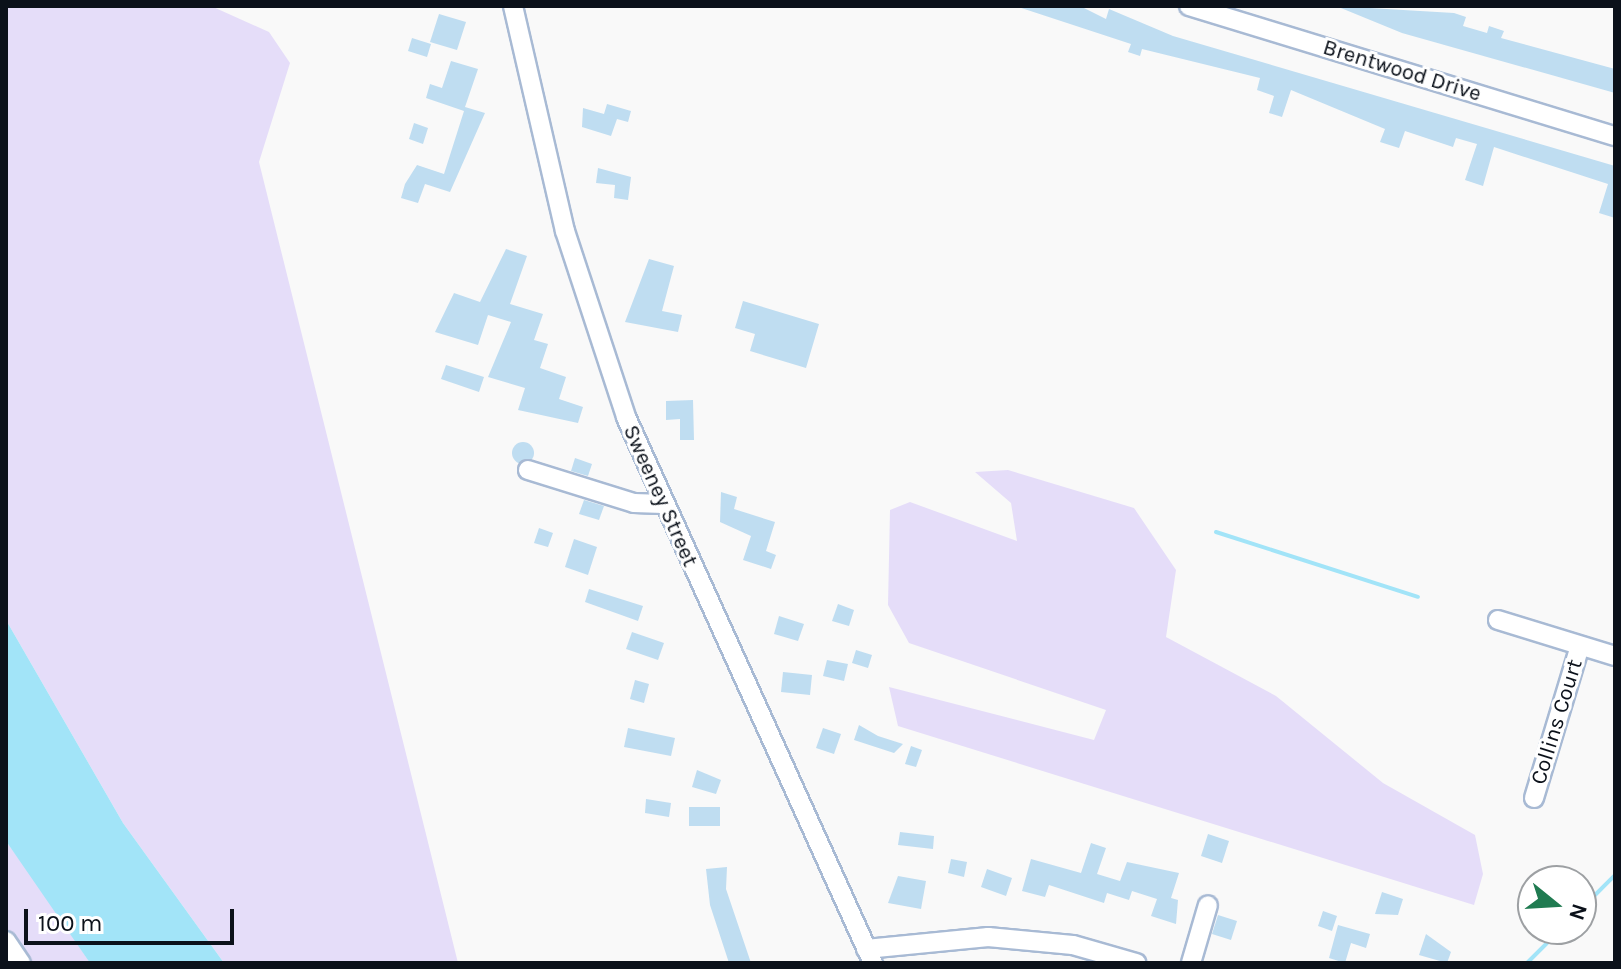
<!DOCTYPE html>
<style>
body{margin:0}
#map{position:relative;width:1621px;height:969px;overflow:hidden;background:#f9f9f9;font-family:Karla,sans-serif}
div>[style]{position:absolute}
.green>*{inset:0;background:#e5ddf9}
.water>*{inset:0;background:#a2e4f8}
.stream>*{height:4px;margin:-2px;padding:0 2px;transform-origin:2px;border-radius:2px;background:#a2e4f8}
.building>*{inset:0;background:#bfddf1}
.round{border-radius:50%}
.roads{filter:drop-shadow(2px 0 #a8bad4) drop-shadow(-2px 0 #a8bad4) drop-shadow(0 2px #a8bad4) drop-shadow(0 -2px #a8bad4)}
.minor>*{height:18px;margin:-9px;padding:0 9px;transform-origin:9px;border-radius:9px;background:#fff}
span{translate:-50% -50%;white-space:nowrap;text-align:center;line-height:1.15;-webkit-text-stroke:6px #fff;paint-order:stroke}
.street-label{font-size:22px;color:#0b111a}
.frame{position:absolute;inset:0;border:8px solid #0b111a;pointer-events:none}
.north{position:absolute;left:1517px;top:865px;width:80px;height:80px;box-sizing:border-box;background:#fff;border:2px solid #9da0a3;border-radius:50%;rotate:108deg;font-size:22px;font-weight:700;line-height:32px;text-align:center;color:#0b111a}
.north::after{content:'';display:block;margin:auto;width:28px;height:36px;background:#207b51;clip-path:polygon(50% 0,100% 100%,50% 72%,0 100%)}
.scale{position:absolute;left:24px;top:909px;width:210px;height:36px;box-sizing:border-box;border:4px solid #0b111a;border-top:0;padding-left:10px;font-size:24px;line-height:28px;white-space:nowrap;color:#0b111a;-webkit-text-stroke:6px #fff;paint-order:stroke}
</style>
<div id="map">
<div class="green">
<div style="clip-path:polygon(6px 6px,211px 6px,269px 32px,290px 63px,259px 162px,458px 963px,224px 963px,123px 823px,6px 620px)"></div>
<div style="clip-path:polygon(1008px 470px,1134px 508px,1176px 570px,1166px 637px,1276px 696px,1383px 783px,1475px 835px,1483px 874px,1474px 905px,898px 726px,889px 687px,1094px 740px,1106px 710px,909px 643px,888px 605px,890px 510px,910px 502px,1017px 541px,1011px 503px,975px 472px)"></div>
<div style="clip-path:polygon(6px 841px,45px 894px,90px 963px,6px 963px)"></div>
</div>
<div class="water">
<div style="clip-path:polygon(6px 620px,123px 823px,224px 963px,90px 963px,6px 841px)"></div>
</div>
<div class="stream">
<div style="left:1216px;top:532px;width:212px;rotate:17.8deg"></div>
<div style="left:1581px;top:909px;width:48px;rotate:-45deg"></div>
<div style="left:1527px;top:963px;width:48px;rotate:-45deg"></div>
</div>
<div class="building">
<div style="clip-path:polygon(1015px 6px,1080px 6px,1106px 19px,1109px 9px,1173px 36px,1615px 166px,1615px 218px,1599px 213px,1608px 184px,1494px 147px,1483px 186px,1465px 180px,1477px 144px,1456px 138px,1453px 147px,1405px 131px,1399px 148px,1380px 142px,1385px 129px,1291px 90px,1282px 117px,1269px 113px,1274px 96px,1257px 90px,1260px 78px,1142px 49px,1140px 56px,1128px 52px,1131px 44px)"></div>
<div style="clip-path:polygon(1336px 6px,1454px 13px,1466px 17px,1463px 26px,1487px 33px,1489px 26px,1504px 31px,1501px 38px,1615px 69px,1615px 93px,1402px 33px)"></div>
<div style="clip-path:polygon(439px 14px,466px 22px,457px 50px,430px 42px)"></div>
<div style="clip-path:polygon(412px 38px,431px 44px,427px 57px,408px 51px)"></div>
<div style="clip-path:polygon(451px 61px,478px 69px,465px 107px,485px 113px,450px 192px,425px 184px,418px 203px,401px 198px,405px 184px,417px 165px,444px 174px,464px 111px,426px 98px,430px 84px,442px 88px)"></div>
<div style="clip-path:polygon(607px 104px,631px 111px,628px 122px,617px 119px,611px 136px,582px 127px,583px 108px,604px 114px)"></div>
<div style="clip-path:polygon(414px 123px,428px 128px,423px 144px,409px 139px)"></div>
<div style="clip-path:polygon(598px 168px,631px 177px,628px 200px,614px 198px,615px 185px,596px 183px)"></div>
<div style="clip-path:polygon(506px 249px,527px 256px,510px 304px,543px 314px,534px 340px,548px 344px,540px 368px,566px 377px,559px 399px,583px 407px,578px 423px,518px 410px,525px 388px,488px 377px,511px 322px,488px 315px,478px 345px,435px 332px,454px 293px,480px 302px)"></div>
<div style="clip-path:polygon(649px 259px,674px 266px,662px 311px,682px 315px,678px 332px,625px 322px)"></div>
<div style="clip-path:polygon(743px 301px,819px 324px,806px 368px,750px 351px,755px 334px,735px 328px)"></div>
<div style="clip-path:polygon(446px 365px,484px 377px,479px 392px,441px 379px)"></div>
<div style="clip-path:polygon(693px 400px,694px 440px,680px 440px,680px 419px,666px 420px,666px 401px)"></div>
<div class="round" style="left:512px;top:442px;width:22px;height:22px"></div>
<div style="clip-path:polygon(575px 458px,592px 464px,588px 476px,571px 471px)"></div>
<div style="clip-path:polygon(721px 492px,737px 497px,734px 509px,775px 522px,766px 551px,776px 555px,771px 569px,743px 560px,751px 536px,720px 522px)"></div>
<div style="clip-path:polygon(584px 500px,604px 506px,599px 520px,579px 514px)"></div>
<div style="clip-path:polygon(539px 528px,553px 533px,548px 547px,534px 543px)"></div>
<div style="clip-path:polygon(574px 539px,597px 547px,588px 575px,565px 567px)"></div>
<div style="clip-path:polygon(589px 589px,643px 606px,638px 621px,585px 602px)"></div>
<div style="clip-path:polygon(838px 604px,854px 610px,849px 626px,832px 621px)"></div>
<div style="clip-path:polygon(779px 616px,804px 624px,798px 641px,774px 634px)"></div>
<div style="clip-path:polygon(632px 632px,664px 643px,658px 660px,626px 649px)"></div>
<div style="clip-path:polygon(856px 650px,872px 655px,868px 668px,852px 663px)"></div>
<div style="clip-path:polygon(827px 660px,848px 664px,844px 681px,823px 676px)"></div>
<div style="clip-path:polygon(783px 672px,812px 675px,810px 695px,781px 692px)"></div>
<div style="clip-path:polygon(635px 680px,649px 684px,644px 703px,630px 699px)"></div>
<div style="clip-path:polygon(859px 725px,878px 736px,903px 744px,894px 753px,854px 740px)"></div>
<div style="clip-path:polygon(628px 728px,675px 738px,671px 756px,624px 747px)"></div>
<div style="clip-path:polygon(823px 728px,841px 734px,834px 754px,816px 748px)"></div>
<div style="clip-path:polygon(911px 746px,922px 750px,916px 767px,905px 764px)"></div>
<div style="clip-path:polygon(697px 770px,721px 780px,716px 794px,692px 787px)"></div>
<div style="clip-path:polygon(646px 799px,671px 803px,669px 817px,645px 813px)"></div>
<div style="clip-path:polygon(689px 807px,720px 807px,720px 826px,689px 826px)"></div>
<div style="clip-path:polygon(900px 832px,934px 836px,933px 849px,898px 845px)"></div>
<div style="clip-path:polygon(1208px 834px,1229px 841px,1222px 863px,1201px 856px)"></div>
<div style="clip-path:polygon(1091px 843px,1106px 848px,1097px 874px,1120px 881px,1127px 862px,1179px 873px,1171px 898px,1178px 900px,1176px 924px,1151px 916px,1157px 899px,1132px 891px,1129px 900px,1107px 893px,1104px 903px,1049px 885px,1045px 897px,1022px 891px,1031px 859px,1081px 873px)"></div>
<div style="clip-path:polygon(951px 859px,967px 862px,964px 877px,948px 873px)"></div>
<div style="clip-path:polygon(727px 867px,726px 889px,751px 963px,729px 963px,710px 905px,706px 869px)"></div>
<div style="clip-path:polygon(987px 869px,1012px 878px,1006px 896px,981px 887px)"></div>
<div style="clip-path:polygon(898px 876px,926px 881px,921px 909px,888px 903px)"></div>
<div style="clip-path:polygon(1382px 892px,1403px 899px,1398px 915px,1375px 914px)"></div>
<div style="clip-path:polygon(1323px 911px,1337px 916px,1332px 931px,1318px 926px)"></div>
<div style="clip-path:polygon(1218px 915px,1237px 921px,1231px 940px,1212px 934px)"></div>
<div style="clip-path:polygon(1338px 925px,1370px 934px,1366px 948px,1351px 943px,1345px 963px,1329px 958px)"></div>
<div style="clip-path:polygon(1426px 934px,1451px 952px,1447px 963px,1419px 955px)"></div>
</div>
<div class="roads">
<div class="minor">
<div style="left:513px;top:6px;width:231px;rotate:77deg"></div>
<div style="left:565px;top:231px;width:196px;rotate:71.8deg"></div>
<div style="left:626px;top:417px;width:599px;rotate:65.66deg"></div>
<div style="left:1189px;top:6px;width:445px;rotate:17deg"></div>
<div style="left:528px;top:470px;width:111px;rotate:17.3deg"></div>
<div style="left:634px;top:503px;width:29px;rotate:2deg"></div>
<div style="left:1498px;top:620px;width:122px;rotate:17.1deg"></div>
<div style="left:1534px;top:798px;width:159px;rotate:-73.2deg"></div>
<div style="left:6px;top:941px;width:27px;rotate:56deg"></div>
<div style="left:866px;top:949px;width:123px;rotate:-5.6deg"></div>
<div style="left:988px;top:937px;width:85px;rotate:5.4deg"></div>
<div style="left:1073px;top:945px;width:66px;rotate:15.9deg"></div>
<div style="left:1191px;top:963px;width:60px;rotate:-73.7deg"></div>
</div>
</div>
<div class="street-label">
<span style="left:1402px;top:71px;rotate:17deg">Brentwood Drive</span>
<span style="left:660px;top:496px;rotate:66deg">Sweeney Street</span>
<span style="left:1557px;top:722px;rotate:-73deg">Collins Court</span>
</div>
<div class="frame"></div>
<div class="north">N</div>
<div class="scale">100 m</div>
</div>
